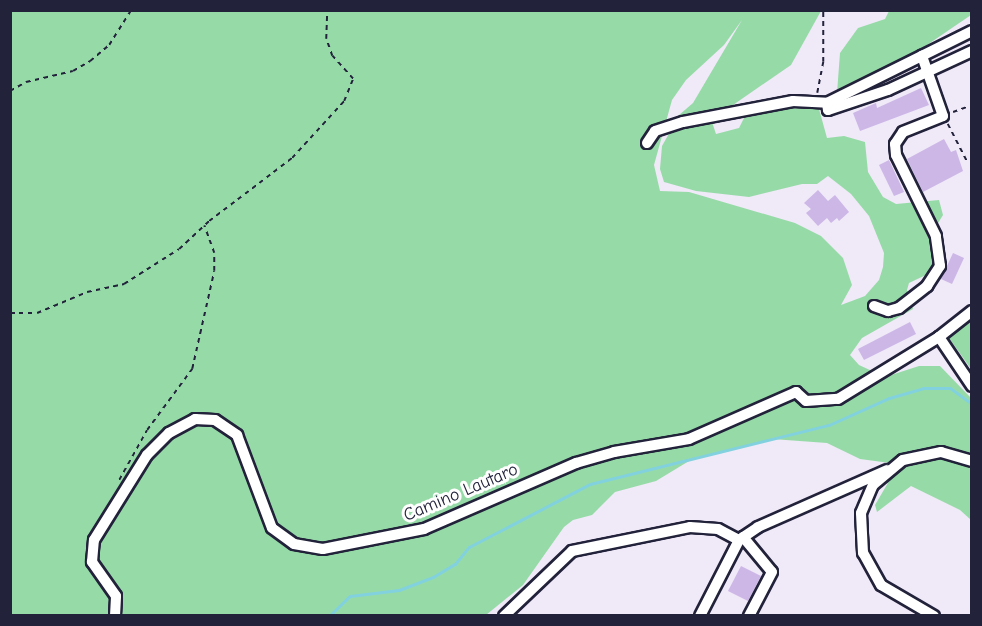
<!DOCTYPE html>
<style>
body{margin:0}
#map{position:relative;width:982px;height:626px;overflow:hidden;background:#f0e9f8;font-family:"Comic Neue",sans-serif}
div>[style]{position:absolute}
.green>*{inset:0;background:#96dba7}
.stream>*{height:3px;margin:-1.5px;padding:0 1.5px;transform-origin:1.5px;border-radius:1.5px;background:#82d1df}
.building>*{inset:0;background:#ccb7e7}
.path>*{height:1.5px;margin-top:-0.75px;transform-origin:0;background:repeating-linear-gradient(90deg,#22223b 0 4.5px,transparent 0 9px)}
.roads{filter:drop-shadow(2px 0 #22223b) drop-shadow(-2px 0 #22223b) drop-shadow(0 2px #22223b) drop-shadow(0 -2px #22223b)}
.minor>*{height:10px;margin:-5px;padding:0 5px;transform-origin:5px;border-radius:5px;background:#fff}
span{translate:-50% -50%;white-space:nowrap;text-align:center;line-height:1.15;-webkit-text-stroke:6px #fff;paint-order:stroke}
.street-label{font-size:18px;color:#22223b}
.frame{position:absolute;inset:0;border:12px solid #22223b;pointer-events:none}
</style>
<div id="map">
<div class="green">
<div style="clip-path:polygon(748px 10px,821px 11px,791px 65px,733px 105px,687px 118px,679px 115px,693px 103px,742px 20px,724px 45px,686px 80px,672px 100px,654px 165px,660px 191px,689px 192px,795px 223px,821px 236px,843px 258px,852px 285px,841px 305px,865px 296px,879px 280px,883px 267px,884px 253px,869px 216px,851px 194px,828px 176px,817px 184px,802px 184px,749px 197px,696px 191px,664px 182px,660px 169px,662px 146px,671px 130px,712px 122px,716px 134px,739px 128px,744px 118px,788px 108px,819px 109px,827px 138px,844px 136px,865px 142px,868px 172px,883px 197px,896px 204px,939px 200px,943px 215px,932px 233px,934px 262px,928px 274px,909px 283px,907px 290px,913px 309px,862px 338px,850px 355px,859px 365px,885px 377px,919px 366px,940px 366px,971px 398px,971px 520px,960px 510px,911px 486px,877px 512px,875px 505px,892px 476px,890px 463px,860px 459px,827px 443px,772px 439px,689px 461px,656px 481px,615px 492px,592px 515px,573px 520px,564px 527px,523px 585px,486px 615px,11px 615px,10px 11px)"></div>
<div style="clip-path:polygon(889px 11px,971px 11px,971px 15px,902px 62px,837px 93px,840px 53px,858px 28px,885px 19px)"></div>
<div style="clip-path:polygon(971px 318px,971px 369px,949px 338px)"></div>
</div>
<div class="stream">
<div style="left:329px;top:616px;width:29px;rotate:-44deg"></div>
<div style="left:350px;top:596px;width:49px;rotate:-7deg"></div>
<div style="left:399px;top:590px;width:36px;rotate:-21deg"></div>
<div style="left:433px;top:577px;width:26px;rotate:-31deg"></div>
<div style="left:455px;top:564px;width:22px;rotate:-51deg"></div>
<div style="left:469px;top:547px;width:136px;rotate:-27.5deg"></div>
<div style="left:590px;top:484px;width:246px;rotate:-13.9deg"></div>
<div style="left:829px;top:425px;width:66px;rotate:-24.2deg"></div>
<div style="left:889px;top:398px;width:35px;rotate:-16deg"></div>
<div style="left:923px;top:388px;width:27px"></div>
<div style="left:950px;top:388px;width:27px;rotate:36deg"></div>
</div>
<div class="building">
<div style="clip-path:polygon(921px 88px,929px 105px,860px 131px,853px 113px,876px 103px,877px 108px)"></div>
<div style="clip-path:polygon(944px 139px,951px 152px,956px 150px,963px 171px,923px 192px,907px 159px)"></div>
<div style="clip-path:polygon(889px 160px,904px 192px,894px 196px,879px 165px)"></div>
<div style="clip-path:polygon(818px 190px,828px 201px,835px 195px,849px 212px,839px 221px,837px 218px,831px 223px,827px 218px,818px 226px,806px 213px,811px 209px,804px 203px)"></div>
<div style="clip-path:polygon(953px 253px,964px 258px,952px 284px,941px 279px)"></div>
<div style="clip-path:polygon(910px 322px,916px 334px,864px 360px,858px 349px)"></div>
<div style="clip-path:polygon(741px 566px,761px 576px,748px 601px,728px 591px)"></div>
</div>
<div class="path">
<div style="left:10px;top:91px;width:18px;rotate:-29deg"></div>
<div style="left:26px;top:82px;width:48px;rotate:-13.2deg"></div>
<div style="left:73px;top:71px;width:20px;rotate:-30deg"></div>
<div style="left:90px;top:61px;width:25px;rotate:-40deg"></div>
<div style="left:109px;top:45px;width:41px;rotate:-57.8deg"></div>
<div style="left:817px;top:93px;width:32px;rotate:-79deg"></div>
<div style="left:823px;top:62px;width:52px;rotate:-90deg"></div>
<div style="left:953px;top:112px;width:20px;rotate:-20deg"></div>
<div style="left:948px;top:124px;width:44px;rotate:62.9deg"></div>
<div style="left:10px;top:313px;width:27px"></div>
<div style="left:37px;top:313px;width:54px;rotate:-22.8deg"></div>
<div style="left:87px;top:292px;width:38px;rotate:-12deg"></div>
<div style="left:124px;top:284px;width:65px;rotate:-32.5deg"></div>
<div style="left:179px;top:249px;width:41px;rotate:-43deg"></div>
<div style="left:209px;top:221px;width:104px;rotate:-37.2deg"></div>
<div style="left:292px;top:158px;width:77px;rotate:-47.6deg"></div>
<div style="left:344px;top:101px;width:24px;rotate:-68deg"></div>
<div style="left:353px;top:79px;width:31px;rotate:-132deg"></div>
<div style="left:332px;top:56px;width:18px;rotate:-109deg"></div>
<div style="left:326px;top:39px;width:29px;rotate:-88deg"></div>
<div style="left:119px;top:480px;width:57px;rotate:-60.8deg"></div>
<div style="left:147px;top:430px;width:76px;rotate:-53.6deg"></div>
<div style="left:192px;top:369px;width:100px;rotate:-77.3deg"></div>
<div style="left:214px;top:271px;width:18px;rotate:-90deg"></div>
<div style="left:214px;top:253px;width:29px;rotate:-110deg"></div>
</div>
<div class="roads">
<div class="minor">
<div style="left:972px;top:31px;width:162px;rotate:153.6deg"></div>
<div style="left:827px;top:103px;width:7px;rotate:82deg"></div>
<div style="left:828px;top:110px;width:63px;rotate:-18.4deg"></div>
<div style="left:888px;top:90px;width:93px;rotate:-24.9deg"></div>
<div style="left:647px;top:143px;width:14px;rotate:-56deg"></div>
<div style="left:655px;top:131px;width:29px;rotate:-18deg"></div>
<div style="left:683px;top:122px;width:112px;rotate:-10.8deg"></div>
<div style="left:793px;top:101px;width:34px;rotate:3deg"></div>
<div style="left:874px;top:306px;width:15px;rotate:20deg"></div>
<div style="left:888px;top:311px;width:11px;rotate:-15deg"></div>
<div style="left:899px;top:308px;width:36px;rotate:-38deg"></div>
<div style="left:927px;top:286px;width:24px;rotate:-57deg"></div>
<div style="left:940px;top:266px;width:30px;rotate:-98deg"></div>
<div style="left:936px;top:236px;width:90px;rotate:-116.3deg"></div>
<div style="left:896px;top:155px;width:11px;rotate:-95deg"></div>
<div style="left:895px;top:144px;width:14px;rotate:-56deg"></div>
<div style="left:903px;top:132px;width:43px;rotate:-21.8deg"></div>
<div style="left:943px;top:116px;width:64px;rotate:-109.3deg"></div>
<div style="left:939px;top:337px;width:42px;rotate:-38.2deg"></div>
<div style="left:743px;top:537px;width:45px;rotate:50.4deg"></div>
<div style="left:772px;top:572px;width:50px;rotate:117.6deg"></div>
<div style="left:115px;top:616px;width:20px;rotate:-87deg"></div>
<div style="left:116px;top:596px;width:42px;rotate:-125.2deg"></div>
<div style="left:92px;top:562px;width:22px;rotate:-85deg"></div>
<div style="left:94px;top:540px;width:100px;rotate:-58.1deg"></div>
<div style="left:147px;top:455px;width:31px;rotate:-45deg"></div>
<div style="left:169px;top:433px;width:30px;rotate:-28deg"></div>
<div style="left:195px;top:419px;width:20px;rotate:3deg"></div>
<div style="left:215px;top:420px;width:27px;rotate:34deg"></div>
<div style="left:237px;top:435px;width:99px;rotate:69.4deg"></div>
<div style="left:272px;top:528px;width:27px;rotate:36deg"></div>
<div style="left:294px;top:544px;width:29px;rotate:10deg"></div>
<div style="left:323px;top:549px;width:103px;rotate:-11.2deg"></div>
<div style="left:424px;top:529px;width:166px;rotate:-23.5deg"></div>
<div style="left:576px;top:463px;width:40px;rotate:-16deg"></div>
<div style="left:614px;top:452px;width:76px;rotate:-9.8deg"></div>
<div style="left:689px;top:439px;width:117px;rotate:-23.7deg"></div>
<div style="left:796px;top:392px;width:13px;rotate:42deg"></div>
<div style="left:806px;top:401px;width:32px;rotate:-4deg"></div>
<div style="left:838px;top:399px;width:119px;rotate:-31.5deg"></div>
<div style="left:939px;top:337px;width:59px;rotate:56deg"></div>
<div style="left:504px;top:616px;width:94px;rotate:-43.7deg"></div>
<div style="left:572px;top:551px;width:120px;rotate:-11.5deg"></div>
<div style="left:690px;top:527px;width:28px;rotate:4deg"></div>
<div style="left:718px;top:529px;width:24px;rotate:28deg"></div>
<div style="left:739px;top:540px;width:23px;rotate:-34deg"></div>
<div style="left:758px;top:527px;width:141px;rotate:-23.8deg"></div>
<div style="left:700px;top:616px;width:85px;rotate:-62.8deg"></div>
<div style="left:934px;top:616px;width:61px;rotate:-149.7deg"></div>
<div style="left:881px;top:585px;width:37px;rotate:-119deg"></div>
<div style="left:863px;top:553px;width:40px;rotate:-92.9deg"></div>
<div style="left:861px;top:513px;width:30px;rotate:-67deg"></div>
<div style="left:873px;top:485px;width:39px;rotate:-40deg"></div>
<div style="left:903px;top:460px;width:39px;rotate:-12deg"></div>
<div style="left:941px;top:452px;width:32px;rotate:16deg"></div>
</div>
</div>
<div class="street-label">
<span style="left:461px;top:493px;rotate:-23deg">Camino Lautaro</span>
</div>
<div class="frame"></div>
</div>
